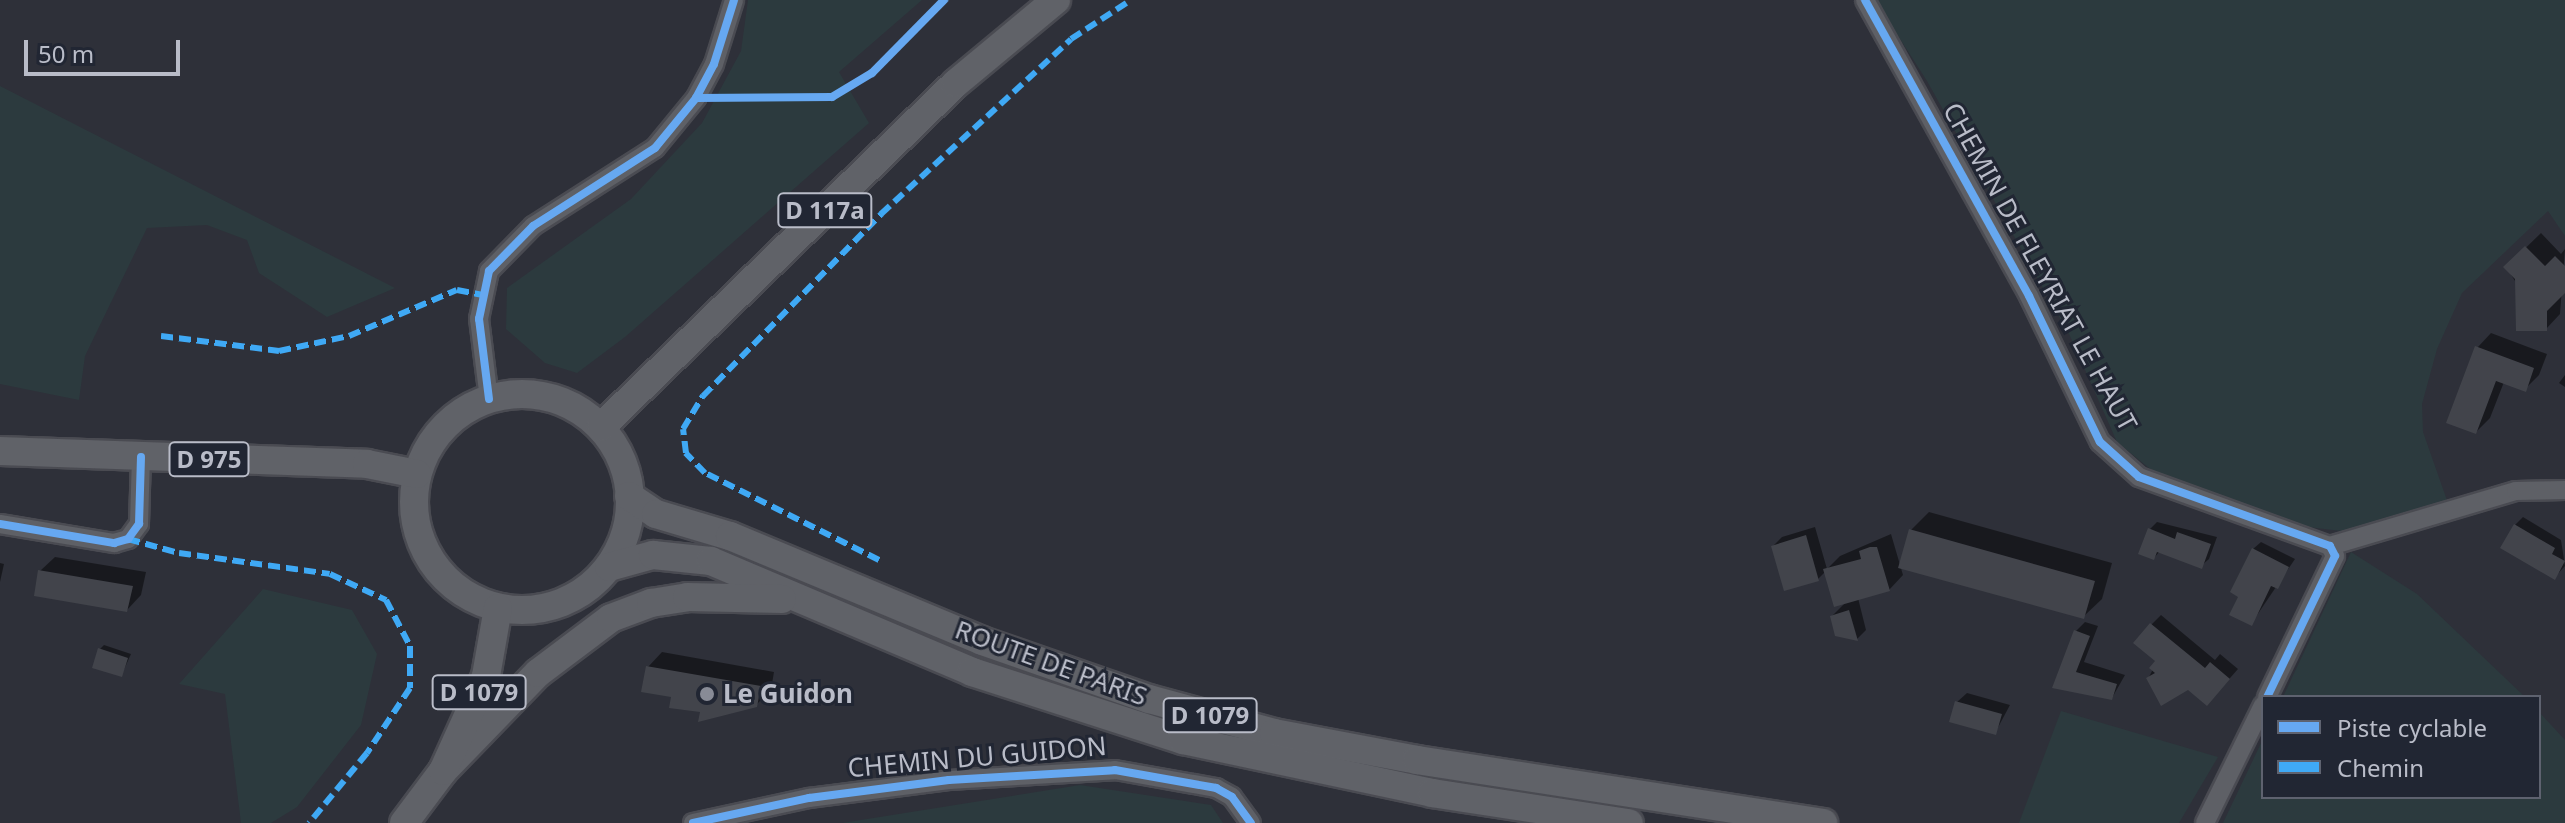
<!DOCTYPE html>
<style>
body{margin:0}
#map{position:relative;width:2565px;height:823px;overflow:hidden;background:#2e3039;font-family:"Noto Sans",sans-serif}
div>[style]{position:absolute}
.green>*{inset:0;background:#2c3a3e}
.shadow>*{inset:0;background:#0007}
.building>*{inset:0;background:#42444b}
.roads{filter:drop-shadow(2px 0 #4a4b52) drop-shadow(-2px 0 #4a4b52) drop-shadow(0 2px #4a4b52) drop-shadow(0 -2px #4a4b52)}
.street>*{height:18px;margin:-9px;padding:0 9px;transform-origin:9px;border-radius:9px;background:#5e6066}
.primary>*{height:28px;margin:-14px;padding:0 14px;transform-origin:14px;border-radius:14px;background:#606268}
.primary>.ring{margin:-14px;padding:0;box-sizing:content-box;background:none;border:28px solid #606268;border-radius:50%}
.quiet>*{height:6px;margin-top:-3px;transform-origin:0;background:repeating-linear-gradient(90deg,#3fa9f5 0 12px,transparent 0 18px)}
.cycleway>*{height:8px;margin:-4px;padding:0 4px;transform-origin:4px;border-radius:4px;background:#66a8f1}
.dots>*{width:22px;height:22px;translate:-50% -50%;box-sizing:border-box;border:4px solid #212633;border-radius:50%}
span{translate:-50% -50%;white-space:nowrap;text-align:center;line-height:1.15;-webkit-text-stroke:6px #212633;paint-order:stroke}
.shield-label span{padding:2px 6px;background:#212633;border:2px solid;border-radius:6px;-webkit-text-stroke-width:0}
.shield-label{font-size:24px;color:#b9bcc8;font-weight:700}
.street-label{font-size:26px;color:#b9bcc8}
.poi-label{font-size:26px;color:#b9bcc8;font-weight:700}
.left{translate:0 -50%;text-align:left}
.legend{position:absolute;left:2261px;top:695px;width:280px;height:104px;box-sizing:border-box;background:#212633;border:2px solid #5e626f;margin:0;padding:10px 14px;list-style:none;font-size:24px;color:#b9bcc8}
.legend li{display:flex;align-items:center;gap:16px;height:40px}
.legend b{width:40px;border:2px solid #5e626f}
.scale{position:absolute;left:24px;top:40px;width:156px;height:36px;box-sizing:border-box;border:4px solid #b9bcc8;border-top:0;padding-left:10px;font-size:24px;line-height:28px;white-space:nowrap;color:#b9bcc8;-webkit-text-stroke:6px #212633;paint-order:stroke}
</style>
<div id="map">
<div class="green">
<div style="clip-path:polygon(748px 0,922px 0,839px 72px,869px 123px,625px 337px,577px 373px,545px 363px,506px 329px,507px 288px,631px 199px,702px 123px,741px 51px)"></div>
<div style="clip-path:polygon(1875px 0,2565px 0,2565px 236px,2548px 211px,2462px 293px,2437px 349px,2422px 404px,2423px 432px,2449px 506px,2350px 532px,2291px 525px,2154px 472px,2117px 442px,2070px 336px,1927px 81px)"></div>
<div style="clip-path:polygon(0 86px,395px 288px,327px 317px,259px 273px,247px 240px,207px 225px,147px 228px,85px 356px,79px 400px,0 384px)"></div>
<div style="clip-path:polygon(2351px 552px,2417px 594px,2525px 697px,2283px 697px)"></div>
<div style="clip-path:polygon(263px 589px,352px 610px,377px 654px,361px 725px,297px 807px,271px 823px,241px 823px,225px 694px,179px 684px)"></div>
<div style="clip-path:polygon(2061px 711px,2218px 757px,2179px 823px,2019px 823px)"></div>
<div style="clip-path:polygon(2539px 712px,2565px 740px,2565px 823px,2223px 823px,2263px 739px,2263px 797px,2539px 797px)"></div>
<div style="clip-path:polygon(1080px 785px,1211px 805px,1223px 823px,842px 823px)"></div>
</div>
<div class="shadow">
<div style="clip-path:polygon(2541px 233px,2561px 254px,2565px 249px,2560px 314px,2546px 329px,2506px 267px)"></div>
<div style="clip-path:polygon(2491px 333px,2547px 354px,2539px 375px,2525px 389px,2504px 382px,2490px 418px,2476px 432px,2477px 348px)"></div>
<div style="clip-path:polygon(2565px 375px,2565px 387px,2559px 383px)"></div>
<div style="clip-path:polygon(1929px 512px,2112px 563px,2102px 599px,2083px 617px,1911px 530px)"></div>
<div style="clip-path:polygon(2523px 517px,2561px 540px,2565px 566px,2555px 577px,2515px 525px)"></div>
<div style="clip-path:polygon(2157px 522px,2217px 537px,2209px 559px,2201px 566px,2160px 551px,2154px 558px,2150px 529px)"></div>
<div style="clip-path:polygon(1815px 527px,1827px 569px,1840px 556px,1891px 534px,1903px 575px,1889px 590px,1858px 598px,1866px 630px,1857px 639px,1832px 616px,1847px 601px,1826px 571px,1818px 579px,1773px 546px,1782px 537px)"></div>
<div style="clip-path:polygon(2261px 542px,2295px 559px,2251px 624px,2241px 596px,2253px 549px)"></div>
<div style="clip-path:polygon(55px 557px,146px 572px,141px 595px,127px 610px,40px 571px)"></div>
<div style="clip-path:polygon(0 563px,4px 564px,0 582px)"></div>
<div style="clip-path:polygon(2161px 615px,2215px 660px,2220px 654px,2238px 669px,2216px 694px,2148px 679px,2157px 661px,2151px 625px)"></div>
<div style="clip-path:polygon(2085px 622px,2098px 626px,2084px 662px,2125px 675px,2112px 698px,2055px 687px,2076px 631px)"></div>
<div style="clip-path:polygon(104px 645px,131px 654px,122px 674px,99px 650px)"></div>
<div style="clip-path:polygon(662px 652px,774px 672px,771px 690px,756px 705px,701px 720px,703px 710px,648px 667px)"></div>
<div style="clip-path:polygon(1967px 693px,2010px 705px,1995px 733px,1957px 702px)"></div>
</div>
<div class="building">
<div style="clip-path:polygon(2525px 246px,2545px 266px,2555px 256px,2565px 266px,2565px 293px,2547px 311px,2547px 331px,2516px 331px,2515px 279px,2503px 267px)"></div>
<div style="clip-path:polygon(2475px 346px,2534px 368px,2526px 392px,2496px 381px,2476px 434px,2446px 423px)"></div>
<div style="clip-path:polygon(2514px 524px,2555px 548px,2552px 554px,2565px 561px,2555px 580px,2500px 548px)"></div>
<div style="clip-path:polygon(2148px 528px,2175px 539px,2177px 532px,2211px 544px,2202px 569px,2157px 552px,2154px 560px,2138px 554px)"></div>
<div style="clip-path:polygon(1909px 529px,2095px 581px,2084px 619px,1898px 568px)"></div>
<div style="clip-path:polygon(1806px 535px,1819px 581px,1784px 591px,1771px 546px)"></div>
<div style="clip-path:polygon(1870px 547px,1877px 547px,1890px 591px,1834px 607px,1823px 569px,1861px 559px,1859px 551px)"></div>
<div style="clip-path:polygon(2252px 548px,2289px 567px,2278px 589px,2271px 586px,2252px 626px,2229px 615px,2238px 597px,2230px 592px)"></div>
<div style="clip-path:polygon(38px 570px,133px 586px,127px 612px,34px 596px)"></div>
<div style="clip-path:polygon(1849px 610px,1858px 641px,1835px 636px,1830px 616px)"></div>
<div style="clip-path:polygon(2150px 623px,2205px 668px,2210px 662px,2230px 679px,2207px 706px,2188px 690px,2161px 706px,2146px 678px,2155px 673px,2149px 668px,2155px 661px,2133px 643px)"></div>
<div style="clip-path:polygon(2074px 630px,2090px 636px,2076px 672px,2117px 684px,2112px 700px,2052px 688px)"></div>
<div style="clip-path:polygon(98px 648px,128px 658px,122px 677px,92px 668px)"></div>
<div style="clip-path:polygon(646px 666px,761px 686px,757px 707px,698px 722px,700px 712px,669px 708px,671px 697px,641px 692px)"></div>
<div style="clip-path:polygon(1955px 701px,2002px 714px,1996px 735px,1949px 722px)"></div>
</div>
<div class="roads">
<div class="street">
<div style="left:1865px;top:0;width:338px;rotate:61deg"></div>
<div style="left:2029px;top:296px;width:162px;rotate:64.1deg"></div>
<div style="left:2100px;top:442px;width:52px;rotate:41.9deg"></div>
<div style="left:2139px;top:477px;width:203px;rotate:19.9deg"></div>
<div style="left:2330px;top:546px;width:11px;rotate:63deg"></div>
<div style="left:2335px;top:556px;width:157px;rotate:115.7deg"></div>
<div style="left:489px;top:399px;width:81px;rotate:-97.1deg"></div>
<div style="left:479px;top:319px;width:49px;rotate:-78.2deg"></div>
<div style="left:489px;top:271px;width:63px;rotate:-45.6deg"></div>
<div style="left:533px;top:226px;width:145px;rotate:-32.6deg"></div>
<div style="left:655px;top:148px;width:65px;rotate:-50.6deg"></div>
<div style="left:696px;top:98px;width:38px;rotate:-62deg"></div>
<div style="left:714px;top:64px;width:67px;rotate:-72.6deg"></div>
<div style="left:0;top:524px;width:116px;rotate:9.5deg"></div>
<div style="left:114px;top:543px;width:15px;rotate:-16deg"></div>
<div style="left:128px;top:539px;width:19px;rotate:-54deg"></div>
<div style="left:139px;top:524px;width:67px;rotate:-88.3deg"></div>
<div style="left:2330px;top:546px;width:194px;rotate:-16.5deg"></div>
<div style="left:2516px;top:491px;width:49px;rotate:-1.2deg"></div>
<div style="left:693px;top:823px;width:119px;rotate:-12.2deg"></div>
<div style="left:809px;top:798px;width:141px;rotate:-7.3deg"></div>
<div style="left:949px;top:780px;width:166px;rotate:-3.4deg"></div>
<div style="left:1115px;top:770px;width:103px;rotate:10.1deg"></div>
<div style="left:1216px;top:788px;width:18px;rotate:29deg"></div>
<div style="left:1232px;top:797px;width:32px;rotate:54deg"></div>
<div style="left:2205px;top:823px;width:131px;rotate:-63.8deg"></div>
</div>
<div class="primary">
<div class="ring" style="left:414px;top:394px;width:188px;height:188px"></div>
<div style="left:601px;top:427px;width:494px;rotate:-44.1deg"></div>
<div style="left:956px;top:83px;width:130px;rotate:-39.7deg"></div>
<div style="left:0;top:451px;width:367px;rotate:2deg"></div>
<div style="left:367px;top:464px;width:51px;rotate:11.3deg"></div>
<div style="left:629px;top:496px;width:32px;rotate:34deg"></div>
<div style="left:656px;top:514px;width:77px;rotate:16.6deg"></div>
<div style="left:730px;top:536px;width:273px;rotate:22.6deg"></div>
<div style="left:982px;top:641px;width:177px;rotate:19.2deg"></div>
<div style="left:1149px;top:699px;width:130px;rotate:15.2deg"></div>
<div style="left:1274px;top:733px;width:146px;rotate:10.7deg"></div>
<div style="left:1417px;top:760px;width:411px;rotate:8.8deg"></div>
<div style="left:609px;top:567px;width:46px;rotate:-15.3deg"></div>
<div style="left:653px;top:555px;width:58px;rotate:5.9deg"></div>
<div style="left:711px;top:561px;width:284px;rotate:23deg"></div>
<div style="left:972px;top:672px;width:222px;rotate:17.9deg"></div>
<div style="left:1183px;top:740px;width:255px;rotate:12deg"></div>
<div style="left:1432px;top:793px;width:199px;rotate:8.7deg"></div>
<div style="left:443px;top:771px;width:136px;rotate:-45.9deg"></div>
<div style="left:538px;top:673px;width:91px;rotate:-37deg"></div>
<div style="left:611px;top:618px;width:43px;rotate:-20.6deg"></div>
<div style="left:651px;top:603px;width:36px;rotate:-9deg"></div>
<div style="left:687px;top:597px;width:95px;rotate:1.2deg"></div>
<div style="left:404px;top:823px;width:65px;rotate:-53.1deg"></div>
<div style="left:443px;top:771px;width:104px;rotate:-65.6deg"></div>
<div style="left:486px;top:676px;width:69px;rotate:-80deg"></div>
</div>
</div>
<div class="quiet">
<div style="left:161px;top:336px;width:119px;rotate:7.2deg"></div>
<div style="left:279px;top:351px;width:72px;rotate:-12.1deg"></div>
<div style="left:349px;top:336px;width:117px;rotate:-23.1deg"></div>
<div style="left:457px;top:290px;width:25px;rotate:11deg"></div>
<div style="left:128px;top:539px;width:53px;rotate:15.4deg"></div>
<div style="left:179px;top:553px;width:152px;rotate:7.9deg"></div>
<div style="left:330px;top:574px;width:62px;rotate:24.9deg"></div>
<div style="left:386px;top:600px;width:52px;rotate:62.4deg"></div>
<div style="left:410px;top:646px;width:42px;rotate:90deg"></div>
<div style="left:410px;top:688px;width:78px;rotate:123.5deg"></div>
<div style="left:367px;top:753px;width:91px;rotate:129.6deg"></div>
<div style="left:879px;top:560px;width:195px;rotate:-153.4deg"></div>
<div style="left:705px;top:473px;width:28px;rotate:-134deg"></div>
<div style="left:686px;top:453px;width:24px;rotate:-97deg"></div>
<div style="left:683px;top:429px;width:39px;rotate:-59deg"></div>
<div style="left:703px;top:396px;width:255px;rotate:-45.6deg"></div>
<div style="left:881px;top:214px;width:258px;rotate:-42.6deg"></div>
<div style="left:1071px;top:39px;width:72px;rotate:-33deg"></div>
</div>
<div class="cycleway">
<div style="left:1865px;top:0;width:338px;rotate:61deg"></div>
<div style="left:2029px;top:296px;width:162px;rotate:64.1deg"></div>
<div style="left:2100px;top:442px;width:52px;rotate:41.9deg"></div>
<div style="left:2139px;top:477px;width:203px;rotate:19.9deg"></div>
<div style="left:2330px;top:546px;width:11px;rotate:63deg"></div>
<div style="left:2335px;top:556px;width:157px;rotate:115.7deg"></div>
<div style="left:696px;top:98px;width:136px;rotate:-0.4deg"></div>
<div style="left:832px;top:97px;width:47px;rotate:-31deg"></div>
<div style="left:872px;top:73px;width:103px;rotate:-45.4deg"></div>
<div style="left:489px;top:399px;width:81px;rotate:-97.1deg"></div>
<div style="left:479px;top:319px;width:49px;rotate:-78.2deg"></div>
<div style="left:489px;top:271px;width:63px;rotate:-45.6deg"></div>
<div style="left:533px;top:226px;width:145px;rotate:-32.6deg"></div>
<div style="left:655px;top:148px;width:65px;rotate:-50.6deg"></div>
<div style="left:696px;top:98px;width:38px;rotate:-62deg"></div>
<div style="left:714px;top:64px;width:67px;rotate:-72.6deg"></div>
<div style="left:0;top:524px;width:116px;rotate:9.5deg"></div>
<div style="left:114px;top:543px;width:15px;rotate:-16deg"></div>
<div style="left:128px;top:539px;width:19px;rotate:-54deg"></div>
<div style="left:139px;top:524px;width:67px;rotate:-88.3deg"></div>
<div style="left:693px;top:823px;width:119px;rotate:-12.2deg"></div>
<div style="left:809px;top:798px;width:141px;rotate:-7.3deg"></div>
<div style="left:949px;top:780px;width:166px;rotate:-3.4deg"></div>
<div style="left:1115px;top:770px;width:103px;rotate:10.1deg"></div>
<div style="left:1216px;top:788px;width:18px;rotate:29deg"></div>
<div style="left:1232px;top:797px;width:32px;rotate:54deg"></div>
</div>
<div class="dots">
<div style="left:707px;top:694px;background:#888b96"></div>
</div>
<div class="shield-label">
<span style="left:825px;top:210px">D 117a</span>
<span style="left:209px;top:459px">D 975</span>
<span style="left:479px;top:692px">D 1079</span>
<span style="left:1210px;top:715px">D 1079</span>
</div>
<div class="street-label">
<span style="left:2040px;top:267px;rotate:61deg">CHEMIN DE FLEYRIAT LE HAUT</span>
<span style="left:1051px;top:663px;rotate:20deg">ROUTE DE PARIS</span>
<span style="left:977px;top:757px;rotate:-5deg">CHEMIN DU GUIDON</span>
</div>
<div class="poi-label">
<span class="left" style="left:723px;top:694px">Le Guidon</span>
</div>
<ul class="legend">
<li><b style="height:10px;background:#66a8f1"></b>Piste cyclable</li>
<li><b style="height:10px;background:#3fa9f5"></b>Chemin</li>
</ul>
<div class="scale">50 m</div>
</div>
